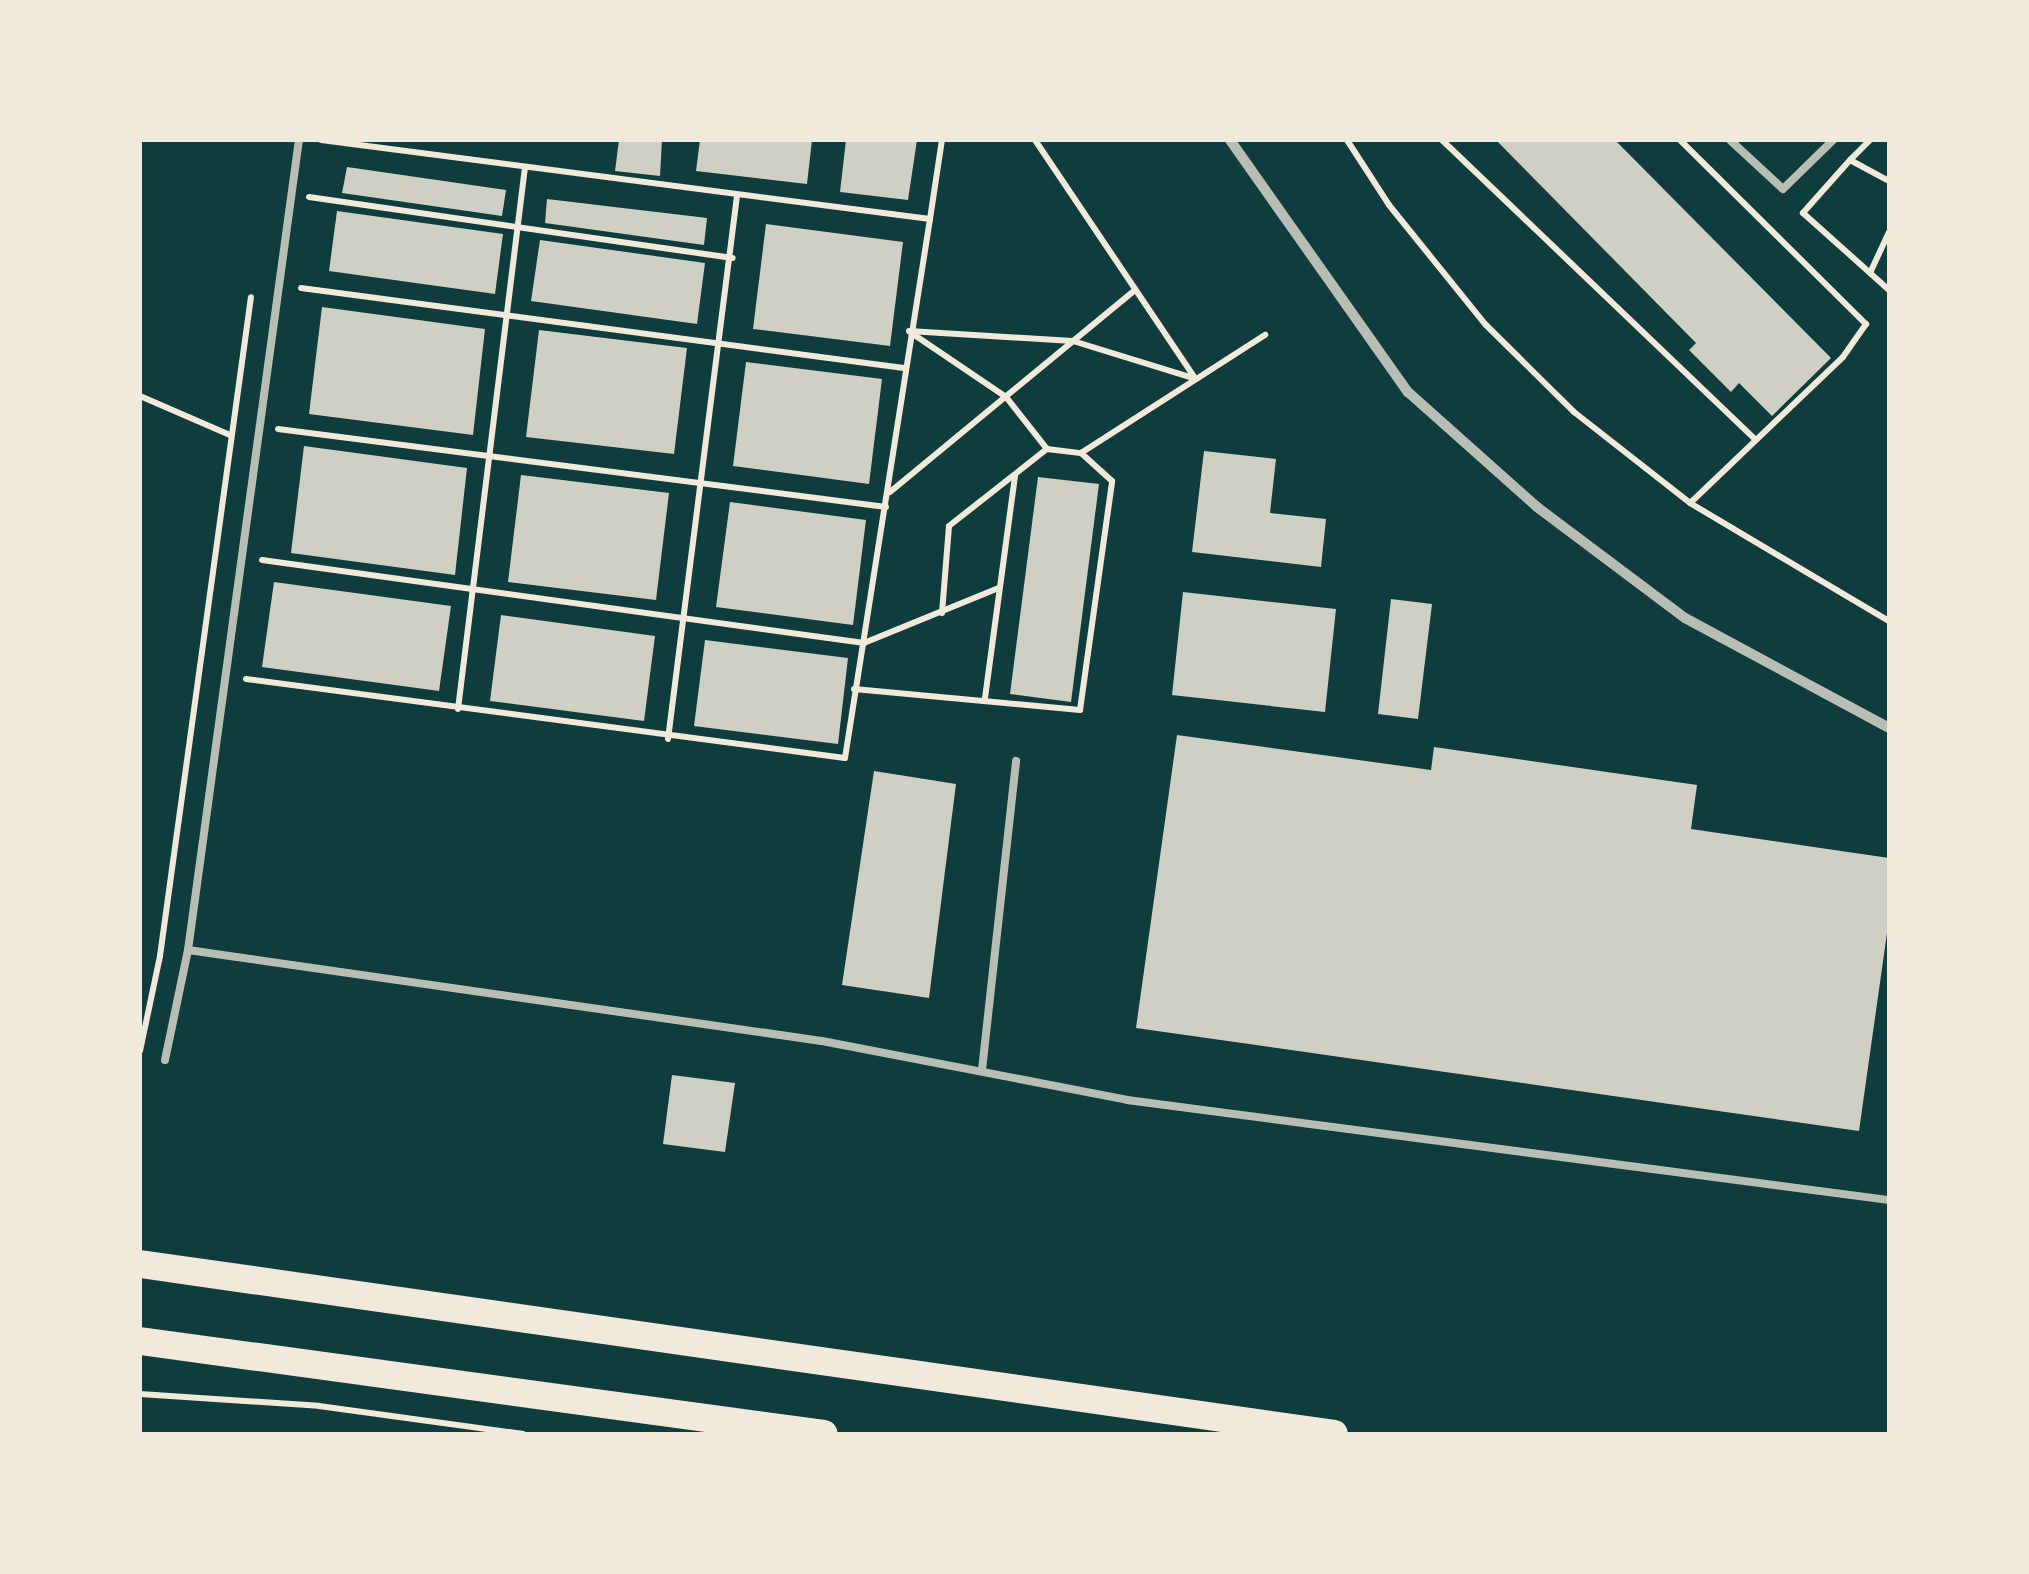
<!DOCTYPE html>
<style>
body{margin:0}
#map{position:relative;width:2029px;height:1574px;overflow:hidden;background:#0f3d3e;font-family:"Open Sans",sans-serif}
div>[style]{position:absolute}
.building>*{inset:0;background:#cfcfc3}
.path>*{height:6px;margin:-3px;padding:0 3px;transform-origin:3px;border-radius:3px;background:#f1e9da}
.service>*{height:8px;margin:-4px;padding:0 4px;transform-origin:4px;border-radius:4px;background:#b8beb3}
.minor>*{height:10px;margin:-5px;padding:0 5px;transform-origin:5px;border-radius:5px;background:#b8beb3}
.trunk>*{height:28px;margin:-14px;padding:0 14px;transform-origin:14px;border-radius:14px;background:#f1e9da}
span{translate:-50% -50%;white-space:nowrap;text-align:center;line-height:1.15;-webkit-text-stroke:8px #f1e9da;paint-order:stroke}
.frame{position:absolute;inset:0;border:142px solid #f1e9da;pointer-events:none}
</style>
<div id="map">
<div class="building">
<div style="clip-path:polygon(619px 140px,662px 140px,660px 176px,615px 171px)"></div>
<div style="clip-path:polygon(700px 140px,812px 140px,807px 184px,696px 171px)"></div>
<div style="clip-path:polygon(846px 140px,917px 140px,908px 200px,840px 192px)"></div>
<div style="clip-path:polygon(1496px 140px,1615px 140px,1831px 358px,1772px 416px,1739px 383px,1731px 392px,1689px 350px,1696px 343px)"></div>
<div style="clip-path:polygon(347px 167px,506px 190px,502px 216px,342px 193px)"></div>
<div style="clip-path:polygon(547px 199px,707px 218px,704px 245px,545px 223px)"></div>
<div style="clip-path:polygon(337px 211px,503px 234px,495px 294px,329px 271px)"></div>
<div style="clip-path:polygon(766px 224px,903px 242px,890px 346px,753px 329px)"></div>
<div style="clip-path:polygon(540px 240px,705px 263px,697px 324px,531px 301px)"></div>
<div style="clip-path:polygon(322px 307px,485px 329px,473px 435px,309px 414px)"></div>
<div style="clip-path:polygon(539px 330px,687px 348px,674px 454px,526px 437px)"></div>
<div style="clip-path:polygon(746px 362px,882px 379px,869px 484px,733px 466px)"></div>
<div style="clip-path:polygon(304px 446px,467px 468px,455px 575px,291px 553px)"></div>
<div style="clip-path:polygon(1204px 451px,1276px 459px,1270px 513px,1326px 519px,1321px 567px,1192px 552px)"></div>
<div style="clip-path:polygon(521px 475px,669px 493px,656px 600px,508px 582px)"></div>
<div style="clip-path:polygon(1038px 477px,1099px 484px,1071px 702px,1010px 694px)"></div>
<div style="clip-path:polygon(730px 502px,866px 520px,853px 625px,716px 607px)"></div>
<div style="clip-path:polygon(274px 582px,451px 606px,439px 691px,262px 667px)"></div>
<div style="clip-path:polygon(1183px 592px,1336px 609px,1325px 712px,1172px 695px)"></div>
<div style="clip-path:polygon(1391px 599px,1432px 604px,1418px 719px,1378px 714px)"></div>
<div style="clip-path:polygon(501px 615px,655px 636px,644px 721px,490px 701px)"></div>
<div style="clip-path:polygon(705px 640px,848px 658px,838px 744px,694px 726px)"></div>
<div style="clip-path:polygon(1177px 735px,1431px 770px,1434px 747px,1697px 785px,1691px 829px,1889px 858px,1889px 919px,1859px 1131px,1136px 1028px)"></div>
<div style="clip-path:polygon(874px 771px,956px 784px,929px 998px,842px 985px)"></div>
<div style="clip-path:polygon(672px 1075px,735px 1083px,725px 1152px,663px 1144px)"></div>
</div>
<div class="path">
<div style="left:1035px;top:140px;width:285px;rotate:56.1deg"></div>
<div style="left:1347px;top:140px;width:77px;rotate:57.1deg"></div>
<div style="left:1389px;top:205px;width:154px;rotate:51.1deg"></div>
<div style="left:1486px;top:325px;width:124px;rotate:44.7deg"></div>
<div style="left:1574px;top:412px;width:147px;rotate:38.1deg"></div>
<div style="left:1690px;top:503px;width:231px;rotate:30.7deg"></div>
<div style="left:1442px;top:140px;width:434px;rotate:43.7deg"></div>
<div style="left:1680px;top:140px;width:262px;rotate:44.7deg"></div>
<div style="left:1866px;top:324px;width:40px;rotate:124.9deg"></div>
<div style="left:1843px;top:357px;width:211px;rotate:136.3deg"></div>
<div style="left:1870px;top:140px;width:28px;rotate:135deg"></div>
<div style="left:1850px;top:160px;width:44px;rotate:28.3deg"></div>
<div style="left:1850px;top:160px;width:71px;rotate:131.6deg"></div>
<div style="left:1803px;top:213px;width:115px;rotate:41.8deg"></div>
<div style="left:309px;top:197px;width:428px;rotate:8.2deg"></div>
<div style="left:930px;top:219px;width:80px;rotate:-81.4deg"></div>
<div style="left:1870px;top:273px;width:45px;rotate:-65.1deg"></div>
<div style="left:301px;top:288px;width:608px;rotate:7.56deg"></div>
<div style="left:909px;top:331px;width:164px;rotate:3.5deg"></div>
<div style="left:1073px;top:341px;width:126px;rotate:17.1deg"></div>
<div style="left:910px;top:332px;width:116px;rotate:34.1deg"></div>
<div style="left:1006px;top:397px;width:66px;rotate:51.7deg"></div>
<div style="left:140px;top:396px;width:98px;rotate:23.4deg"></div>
<div style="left:278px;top:429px;width:613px;rotate:7.31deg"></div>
<div style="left:890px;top:492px;width:315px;rotate:-39.5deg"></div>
<div style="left:262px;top:560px;width:608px;rotate:7.85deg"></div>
<div style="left:864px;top:643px;width:146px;rotate:-22.2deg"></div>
<div style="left:942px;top:613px;width:87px;rotate:-85.4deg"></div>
<div style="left:949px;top:526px;width:125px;rotate:-38.2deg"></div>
<div style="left:1047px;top:449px;width:34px;rotate:7deg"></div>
<div style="left:1081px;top:453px;width:219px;rotate:-32.7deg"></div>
<div style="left:246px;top:679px;width:604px;rotate:7.51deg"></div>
<div style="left:845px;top:758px;width:546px;rotate:-81.04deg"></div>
<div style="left:930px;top:219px;width:614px;rotate:-172.61deg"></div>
<div style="left:854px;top:689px;width:227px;rotate:5.3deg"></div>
<div style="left:1080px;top:710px;width:231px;rotate:-82deg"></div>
<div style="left:1112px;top:481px;width:42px;rotate:-137.9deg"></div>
<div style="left:985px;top:698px;width:225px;rotate:-82.3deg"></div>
<div style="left:458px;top:709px;width:546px;rotate:-82.95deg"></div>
<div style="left:668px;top:739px;width:547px;rotate:-82.76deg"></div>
<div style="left:140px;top:1051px;width:97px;rotate:-78.1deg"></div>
<div style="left:160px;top:956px;width:665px;rotate:-82.14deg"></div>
<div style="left:140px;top:1394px;width:179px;rotate:3.8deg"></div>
<div style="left:319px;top:1406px;width:206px;rotate:7.8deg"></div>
</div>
<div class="service">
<div style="left:1730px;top:140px;width:72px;rotate:42.8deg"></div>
<div style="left:1783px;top:189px;width:70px;rotate:-44.4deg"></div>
<div style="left:188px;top:950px;width:818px;rotate:-82.2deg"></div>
<div style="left:165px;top:1060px;width:112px;rotate:-78.2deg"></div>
<div style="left:188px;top:950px;width:640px;rotate:8.17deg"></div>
<div style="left:822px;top:1041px;width:311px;rotate:10.9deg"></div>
<div style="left:1127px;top:1100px;width:769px;rotate:7.48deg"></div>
<div style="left:982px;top:1070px;width:311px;rotate:-83.7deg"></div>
</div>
<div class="minor">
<div style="left:1230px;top:140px;width:309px;rotate:54.8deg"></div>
<div style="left:1408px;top:392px;width:173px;rotate:41.7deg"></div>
<div style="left:1537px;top:507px;width:185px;rotate:36.9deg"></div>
<div style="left:1685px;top:618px;width:232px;rotate:28.3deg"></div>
</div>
<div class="trunk">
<div style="left:140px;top:1264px;width:1206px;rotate:8.1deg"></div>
<div style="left:140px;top:1341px;width:690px;rotate:7.74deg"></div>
</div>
<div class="frame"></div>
</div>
